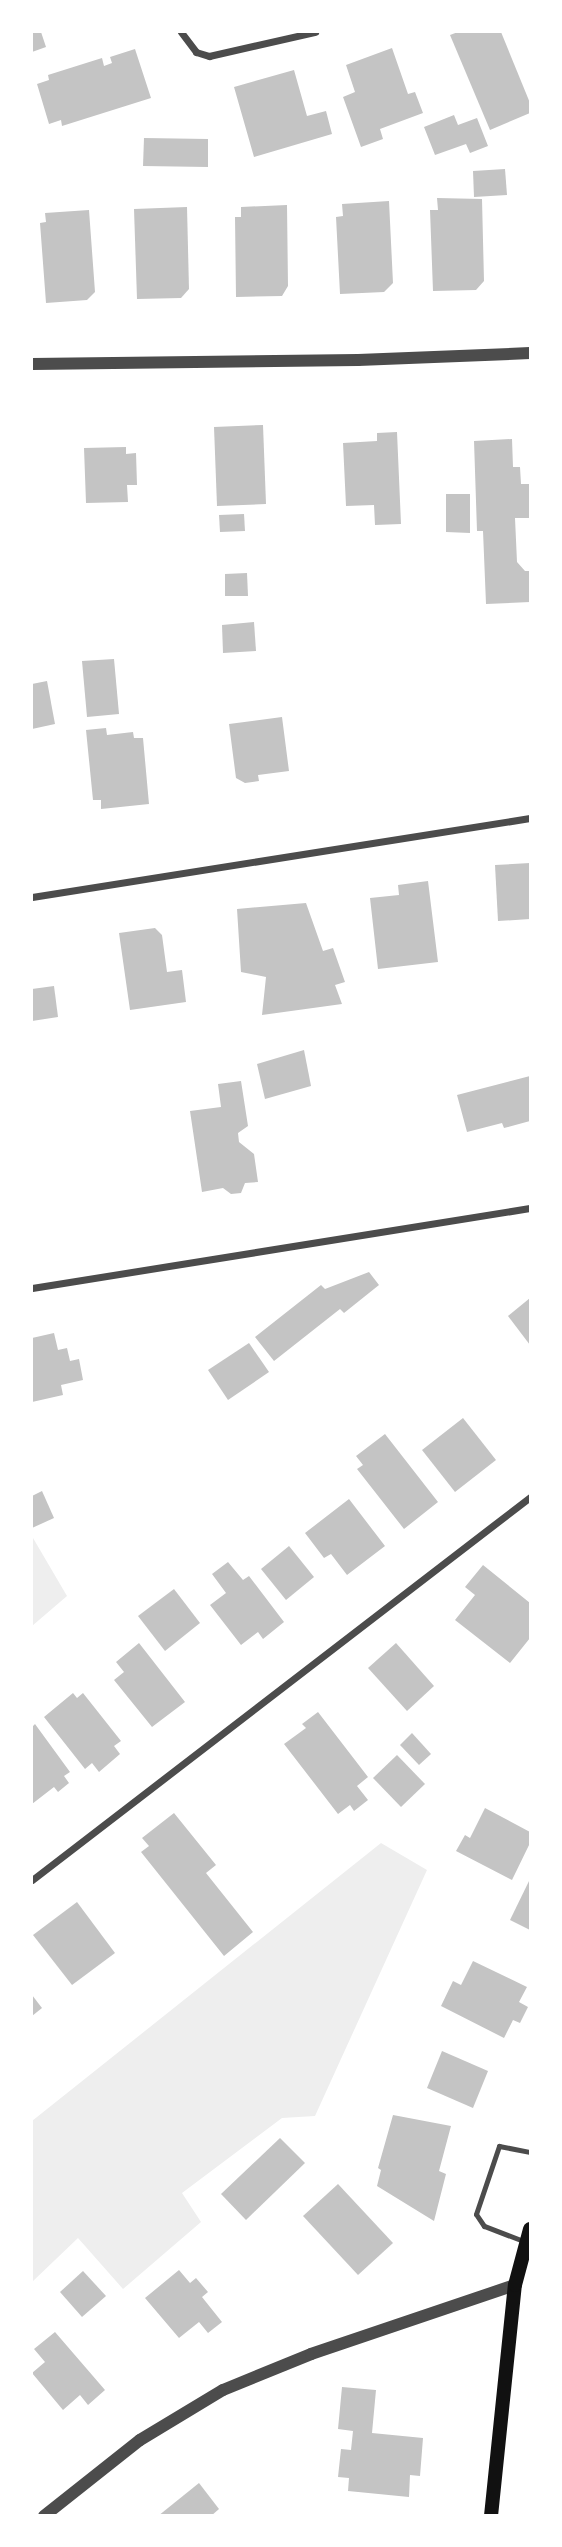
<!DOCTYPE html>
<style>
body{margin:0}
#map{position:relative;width:562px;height:2547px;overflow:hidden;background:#fff;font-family:"Public Sans",sans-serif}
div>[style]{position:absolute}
.green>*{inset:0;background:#eee}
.building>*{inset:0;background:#c4c4c4}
.service>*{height:5px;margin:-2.5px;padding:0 2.5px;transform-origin:2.5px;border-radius:2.5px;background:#4c4c4c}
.minor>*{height:7px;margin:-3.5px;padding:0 3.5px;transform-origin:3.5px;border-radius:3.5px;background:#4c4c4c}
.tertiary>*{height:12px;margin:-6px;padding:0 6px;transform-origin:6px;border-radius:6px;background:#4c4c4c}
.secondary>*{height:14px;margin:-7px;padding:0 7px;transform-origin:7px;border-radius:7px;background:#111}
span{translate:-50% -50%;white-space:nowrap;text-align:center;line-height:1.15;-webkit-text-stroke:7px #fff;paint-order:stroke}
.frame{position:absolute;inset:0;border:33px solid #fff;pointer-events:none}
</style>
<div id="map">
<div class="green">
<div style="clip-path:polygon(33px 1538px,67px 1596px,32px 1626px,32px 1539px)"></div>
<div style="clip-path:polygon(381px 1843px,427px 1870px,315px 2116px,282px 2118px,182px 2193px,201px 2222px,123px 2289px,78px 2238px,32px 2282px,32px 2121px)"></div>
</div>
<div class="building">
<div style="clip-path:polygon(32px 32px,41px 32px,46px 47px,32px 52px)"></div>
<div style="clip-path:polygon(458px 32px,501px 32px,530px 103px,530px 113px,490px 130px,450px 35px)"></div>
<div style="clip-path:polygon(392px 48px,408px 94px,415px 92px,423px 113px,380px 129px,383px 139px,361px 147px,343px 97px,355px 92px,346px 65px)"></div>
<div style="clip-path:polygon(135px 49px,151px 98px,62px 126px,61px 120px,49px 124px,37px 84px,49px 80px,48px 75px,102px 58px,104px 66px,112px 63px,110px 57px)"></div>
<div style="clip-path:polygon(294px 70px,307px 116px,326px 111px,332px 134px,254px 157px,234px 87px)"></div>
<div style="clip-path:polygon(454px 115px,458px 125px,477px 118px,488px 146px,470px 153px,466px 144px,435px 155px,424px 127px)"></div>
<div style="clip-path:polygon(144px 138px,208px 139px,208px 167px,143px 166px)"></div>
<div style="clip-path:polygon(505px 169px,507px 195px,474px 197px,473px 171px)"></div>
<div style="clip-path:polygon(437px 198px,482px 199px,484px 281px,476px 290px,433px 291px,430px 210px,438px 210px)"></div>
<div style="clip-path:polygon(389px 201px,393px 283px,384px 292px,340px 294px,336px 217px,343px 216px,342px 204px)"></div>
<div style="clip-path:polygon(287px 205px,288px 286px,282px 296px,236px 297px,235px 217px,241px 217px,241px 207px)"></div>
<div style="clip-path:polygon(187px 207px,189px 289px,181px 298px,137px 299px,134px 209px)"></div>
<div style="clip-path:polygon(89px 210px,95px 292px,87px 300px,46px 303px,40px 223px,46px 222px,45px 213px)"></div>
<div style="clip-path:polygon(263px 425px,266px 504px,217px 506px,214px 427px)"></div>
<div style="clip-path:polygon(397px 432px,401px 524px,375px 525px,374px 505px,346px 506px,343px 443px,377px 441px,377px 433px)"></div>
<div style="clip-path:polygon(512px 439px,513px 467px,520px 467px,521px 484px,529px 484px,530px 518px,515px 518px,517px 562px,525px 571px,530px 571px,530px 602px,486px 604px,483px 531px,477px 531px,474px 441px)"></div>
<div style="clip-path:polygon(126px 447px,126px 454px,136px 453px,137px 485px,127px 485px,128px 502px,86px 503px,84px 448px)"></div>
<div style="clip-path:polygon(446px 494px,470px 494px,470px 533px,446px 532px)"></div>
<div style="clip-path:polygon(244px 514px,245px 531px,220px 532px,219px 515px)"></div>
<div style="clip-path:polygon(247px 573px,248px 596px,225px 596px,225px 574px)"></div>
<div style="clip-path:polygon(254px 622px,256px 651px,223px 653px,222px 625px)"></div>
<div style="clip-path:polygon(114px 659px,119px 714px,87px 717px,82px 661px)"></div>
<div style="clip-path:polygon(47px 681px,55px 724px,32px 729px,32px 684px)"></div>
<div style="clip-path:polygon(282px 717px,289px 771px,258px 775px,259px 781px,245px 783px,236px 778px,229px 724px)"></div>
<div style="clip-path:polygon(106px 728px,107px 735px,133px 732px,134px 738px,143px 738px,149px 804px,101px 809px,101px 800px,93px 800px,86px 730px)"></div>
<div style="clip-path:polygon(530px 863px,530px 919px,498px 921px,495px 865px)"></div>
<div style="clip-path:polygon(428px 881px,438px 962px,378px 969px,370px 898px,399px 895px,398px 885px)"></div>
<div style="clip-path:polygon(306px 903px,323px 951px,333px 948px,345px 982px,335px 985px,342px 1004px,262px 1015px,266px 977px,241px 972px,237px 909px)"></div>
<div style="clip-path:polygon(155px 928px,162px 935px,167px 972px,182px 970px,186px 1002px,130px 1010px,119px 933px)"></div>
<div style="clip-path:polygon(54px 986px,58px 1017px,32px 1021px,32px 989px)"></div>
<div style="clip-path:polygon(304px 1050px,311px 1086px,265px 1099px,257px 1064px)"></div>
<div style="clip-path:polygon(530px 1076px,530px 1121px,504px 1128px,502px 1123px,467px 1132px,457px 1095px)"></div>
<div style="clip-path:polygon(241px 1081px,248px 1126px,238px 1133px,239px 1142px,254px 1154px,258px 1182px,245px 1183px,241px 1193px,231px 1194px,223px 1188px,202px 1192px,190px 1111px,221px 1107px,218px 1084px)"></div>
<div style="clip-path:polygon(369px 1272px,379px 1285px,344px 1313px,340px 1309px,274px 1361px,255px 1337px,321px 1285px,325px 1289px)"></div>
<div style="clip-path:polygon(530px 1298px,530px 1345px,508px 1316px)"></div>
<div style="clip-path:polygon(54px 1333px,58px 1350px,67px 1348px,70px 1361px,79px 1359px,83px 1380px,61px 1385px,63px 1395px,32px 1402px,32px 1338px)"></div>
<div style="clip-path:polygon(249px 1343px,269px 1372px,228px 1400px,208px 1370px)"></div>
<div style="clip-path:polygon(463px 1418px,496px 1460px,455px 1492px,422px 1450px)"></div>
<div style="clip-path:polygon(385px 1434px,438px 1502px,404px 1529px,357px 1469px,363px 1465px,356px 1456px)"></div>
<div style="clip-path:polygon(42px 1491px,54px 1518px,32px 1528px,32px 1496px)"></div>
<div style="clip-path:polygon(349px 1499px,385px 1546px,347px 1575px,331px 1554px,324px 1558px,305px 1533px)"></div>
<div style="clip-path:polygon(289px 1546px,314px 1577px,286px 1600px,261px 1569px)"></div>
<div style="clip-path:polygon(228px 1562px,243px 1580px,249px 1576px,284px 1622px,263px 1639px,258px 1632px,241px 1645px,210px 1605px,226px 1593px,212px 1574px)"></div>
<div style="clip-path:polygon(483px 1565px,530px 1603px,530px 1638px,510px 1663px,455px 1620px,475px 1595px,465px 1587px)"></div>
<div style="clip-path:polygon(174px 1589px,200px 1623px,165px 1651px,138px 1616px)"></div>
<div style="clip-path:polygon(139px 1643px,185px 1702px,152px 1727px,114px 1680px,124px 1672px,116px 1662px)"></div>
<div style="clip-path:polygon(396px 1643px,434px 1686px,407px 1711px,368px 1668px)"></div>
<div style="clip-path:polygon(73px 1693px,77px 1698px,83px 1693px,121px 1741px,114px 1746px,120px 1754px,99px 1772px,92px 1763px,85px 1769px,44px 1717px)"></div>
<div style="clip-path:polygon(318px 1712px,368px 1777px,357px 1786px,368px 1800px,354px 1811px,350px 1805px,338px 1814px,284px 1744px,306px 1728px,302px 1724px)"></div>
<div style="clip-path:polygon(35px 1724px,70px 1772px,64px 1776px,69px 1783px,58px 1792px,54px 1787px,32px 1804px,32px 1727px)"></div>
<div style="clip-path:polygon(412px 1733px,431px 1754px,419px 1765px,400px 1745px)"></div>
<div style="clip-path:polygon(397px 1755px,425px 1784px,401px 1807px,373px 1778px)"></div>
<div style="clip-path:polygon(485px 1808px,530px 1832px,530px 1843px,512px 1880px,456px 1851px,465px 1835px,470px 1838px)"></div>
<div style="clip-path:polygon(174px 1813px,216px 1865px,206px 1873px,253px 1932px,224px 1956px,141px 1852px,149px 1846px,142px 1838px)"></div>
<div style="clip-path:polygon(530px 1879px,530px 1930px,510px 1920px)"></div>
<div style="clip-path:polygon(77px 1902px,115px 1953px,72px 1985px,33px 1935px)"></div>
<div style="clip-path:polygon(473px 1961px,527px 1987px,519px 2002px,528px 2007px,520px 2023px,513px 2020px,504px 2038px,441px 2006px,453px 1981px,461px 1985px)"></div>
<div style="clip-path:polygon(32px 1995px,42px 2008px,32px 2016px)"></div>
<div style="clip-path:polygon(442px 2051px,488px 2071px,473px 2108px,427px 2088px)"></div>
<div style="clip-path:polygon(393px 2115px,451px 2126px,439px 2171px,446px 2174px,434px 2221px,377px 2186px,381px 2170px,378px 2168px)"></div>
<div style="clip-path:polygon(280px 2138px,305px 2163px,246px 2220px,221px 2194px)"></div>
<div style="clip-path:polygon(338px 2184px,393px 2243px,358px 2275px,303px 2216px)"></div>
<div style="clip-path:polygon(179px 2270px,190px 2283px,196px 2278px,208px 2292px,202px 2297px,222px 2322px,208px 2333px,199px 2322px,179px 2338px,145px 2298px)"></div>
<div style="clip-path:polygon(83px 2271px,106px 2296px,82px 2317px,60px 2292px)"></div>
<div style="clip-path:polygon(55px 2332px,105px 2390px,88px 2405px,80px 2395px,63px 2410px,32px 2373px,45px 2362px,34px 2349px)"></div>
<div style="clip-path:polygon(342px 2387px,376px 2390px,372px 2433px,423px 2438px,420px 2476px,410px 2475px,409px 2497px,348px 2491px,349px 2478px,338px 2477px,341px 2449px,351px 2450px,353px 2431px,338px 2429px)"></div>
<div style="clip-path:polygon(199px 2483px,219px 2509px,211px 2516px,158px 2516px)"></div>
</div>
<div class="service">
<div style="left:526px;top:2242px;width:45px;rotate:-159.1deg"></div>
<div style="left:484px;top:2226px;width:14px;rotate:-124deg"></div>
<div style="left:476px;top:2214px;width:72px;rotate:-71.3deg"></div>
<div style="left:499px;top:2146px;width:32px;rotate:11deg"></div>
</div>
<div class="minor">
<div style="left:181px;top:32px;width:25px;rotate:53deg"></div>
<div style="left:196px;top:52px;width:14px;rotate:17deg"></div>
<div style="left:209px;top:56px;width:109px;rotate:-12.8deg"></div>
<div style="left:32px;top:897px;width:504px;rotate:-9.01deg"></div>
<div style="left:32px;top:1288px;width:504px;rotate:-9.13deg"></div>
<div style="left:32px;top:1880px;width:628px;rotate:-37.56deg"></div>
</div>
<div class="tertiary">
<div style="left:32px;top:364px;width:326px;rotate:-0.7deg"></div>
<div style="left:358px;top:360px;width:172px;rotate:-2.3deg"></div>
<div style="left:44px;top:2516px;width:122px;rotate:-38.4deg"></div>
<div style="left:140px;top:2440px;width:97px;rotate:-31.1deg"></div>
<div style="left:223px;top:2390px;width:95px;rotate:-22.2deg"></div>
<div style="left:311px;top:2354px;width:215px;rotate:-18.7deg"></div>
</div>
<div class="secondary">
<div style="left:491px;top:2516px;width:232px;rotate:-84.1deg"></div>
<div style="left:515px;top:2285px;width:58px;rotate:-75deg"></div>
</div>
<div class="frame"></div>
</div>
